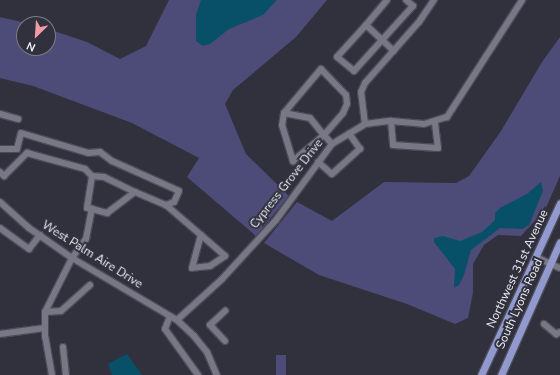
<!DOCTYPE html>
<style>
body{margin:0}
#map{position:relative;width:560px;height:375px;overflow:hidden;background:#31313e;font-family:"Nunito Sans",sans-serif}
div>[style]{position:absolute}
.green>*{inset:0;background:#4d4b78}
.water>*{inset:0;background:#085068}
.roads{filter:drop-shadow(1px 0 #4c4c57) drop-shadow(-1px 0 #4c4c57) drop-shadow(0 1px #4c4c57) drop-shadow(0 -1px #4c4c57)}
.minor>*{height:6px;margin:-3px;padding:0 3px;transform-origin:3px;border-radius:3px;background:#777786}
.major>*{height:7px;margin:-3.5px;padding:0 3.5px;transform-origin:3.5px;border-radius:3.5px;background:#9199cf}
span{translate:-50% -50%;white-space:nowrap;text-align:center;line-height:1.15;-webkit-text-stroke:4px #31313e;paint-order:stroke}
.street-label{font-size:12px;color:#efeff7}
.north{position:absolute;left:16px;top:16px;width:40px;height:40px;box-sizing:border-box;background:#31313e;border:1px solid #7d7d88;border-radius:50%;rotate:205deg;font-size:11px;font-weight:700;line-height:16px;text-align:center;color:#efeff7}
.north::after{content:'';display:block;margin:auto;width:14px;height:18px;background:#f39aa7;clip-path:polygon(50% 0,100% 100%,50% 72%,0 100%)}
</style>
<div id="map">
<div class="green">
<div style="clip-path:polygon(169px 0,327px 0,296px 37px,233px 90px,225px 104px,246px 154px,289px 196px,256px 236px,187px 177px,199px 158px,132px 123px,33px 86px,0 78px,0 17px,30px 24px,24px 24px,24px 48px,48px 48px,48px 29px,87px 42px,120px 59px,146px 46px)"></div>
<div style="clip-path:polygon(560px 37px,560px 176px,545px 210px,521px 236px,498px 235px,484px 245px,473px 264px,473px 293px,468px 318px,455px 324px,407px 304px,319px 275px,264px 243px,297px 202px,332px 221px,384px 182px,456px 183px,469px 176px,501px 131px,542px 62px)"></div>
<div style="clip-path:polygon(276px 355px,286px 355px,286px 375px,276px 375px)"></div>
</div>
<div class="water">
<div style="clip-path:polygon(201px 0,276px 0,276px 1px,263px 15px,229px 29px,210px 44px,203px 46px,196px 41px,196px 15px)"></div>
<div style="clip-path:polygon(541px 182px,543px 191px,529px 225px,522px 229px,500px 228px,471px 250px,464px 275px,459px 285px,454px 288px,455px 269px,434px 242px,434px 238px,443px 236px,460px 241px,482px 232px,495px 220px,495px 213px,500px 208px,527px 194px)"></div>
<div style="clip-path:polygon(127px 354px,142px 375px,112px 375px,108px 364px)"></div>
</div>
<div class="roads">
<div class="minor">
<div style="left:387px;top:0;width:33px;rotate:130deg"></div>
<div style="left:366px;top:25px;width:38px;rotate:43deg"></div>
<div style="left:366px;top:25px;width:43px;rotate:132.2deg"></div>
<div style="left:337px;top:57px;width:22px;rotate:39deg"></div>
<div style="left:354px;top:71px;width:88px;rotate:-47.8deg"></div>
<div style="left:413px;top:6px;width:9px;rotate:-139deg"></div>
<div style="left:284px;top:113px;width:12px;rotate:99deg"></div>
<div style="left:282px;top:125px;width:38px;rotate:73deg"></div>
<div style="left:293px;top:161px;width:40px;rotate:-40deg"></div>
<div style="left:324px;top:135px;width:29px;rotate:-49deg"></div>
<div style="left:343px;top:113px;width:10px;rotate:-66deg"></div>
<div style="left:347px;top:104px;width:9px;rotate:-96deg"></div>
<div style="left:346px;top:95px;width:36px;rotate:-134deg"></div>
<div style="left:321px;top:69px;width:57px;rotate:130.1deg"></div>
<div style="left:284px;top:113px;width:26px;rotate:11deg"></div>
<div style="left:310px;top:118px;width:22px;rotate:51deg"></div>
<div style="left:324px;top:135px;width:12px;rotate:48deg"></div>
<div style="left:0;top:114px;width:19px;rotate:16deg"></div>
<div style="left:391px;top:121px;width:24px;rotate:85deg"></div>
<div style="left:393px;top:145px;width:45px;rotate:3.8deg"></div>
<div style="left:438px;top:148px;width:26px;rotate:-97deg"></div>
<div style="left:365px;top:124px;width:32px;rotate:-97deg"></div>
<div style="left:361px;top:92px;width:10px;rotate:-66deg"></div>
<div style="left:365px;top:83px;width:81px;rotate:-48.5deg"></div>
<div style="left:419px;top:22px;width:27px;rotate:-56deg"></div>
<div style="left:0;top:149px;width:17px"></div>
<div style="left:17px;top:149px;width:16px;rotate:-76deg"></div>
<div style="left:21px;top:133px;width:70px;rotate:16.6deg"></div>
<div style="left:88px;top:153px;width:12px;rotate:-5deg"></div>
<div style="left:100px;top:152px;width:15px;rotate:37deg"></div>
<div style="left:112px;top:161px;width:73px;rotate:24.1deg"></div>
<div style="left:179px;top:191px;width:12px;rotate:114deg"></div>
<div style="left:174px;top:202px;width:9px;rotate:159deg"></div>
<div style="left:318px;top:162px;width:18px;rotate:41deg"></div>
<div style="left:332px;top:174px;width:38px;rotate:-42deg"></div>
<div style="left:360px;top:149px;width:19px;rotate:-125deg"></div>
<div style="left:0;top:172px;width:6px;rotate:45deg"></div>
<div style="left:4px;top:176px;width:33px;rotate:-45deg"></div>
<div style="left:27px;top:153px;width:60px;rotate:15.4deg"></div>
<div style="left:85px;top:169px;width:10px;rotate:45deg"></div>
<div style="left:92px;top:176px;width:12px;rotate:5deg"></div>
<div style="left:104px;top:177px;width:34px;rotate:26deg"></div>
<div style="left:0;top:202px;width:39px;rotate:42deg"></div>
<div style="left:29px;top:228px;width:52px;rotate:34.9deg"></div>
<div style="left:72px;top:258px;width:122px;rotate:30.6deg"></div>
<div style="left:177px;top:320px;width:23px;rotate:43deg"></div>
<div style="left:194px;top:336px;width:21px;rotate:51deg"></div>
<div style="left:207px;top:352px;width:25px;rotate:67deg"></div>
<div style="left:92px;top:209px;width:5px;rotate:-169deg"></div>
<div style="left:87px;top:208px;width:32px;rotate:-81deg"></div>
<div style="left:0;top:228px;width:36px;rotate:36deg"></div>
<div style="left:29px;top:249px;width:18px;rotate:-52deg"></div>
<div style="left:536px;top:257px;width:26px;rotate:25deg"></div>
<div style="left:45px;top:312px;width:16px;rotate:-4deg"></div>
<div style="left:61px;top:311px;width:39px;rotate:-42deg"></div>
<div style="left:170px;top:316px;width:14px;rotate:111deg"></div>
<div style="left:165px;top:329px;width:57px;rotate:54.3deg"></div>
<div style="left:177px;top:320px;width:61px;rotate:-42.3deg"></div>
<div style="left:222px;top:279px;width:80px;rotate:-47.5deg"></div>
<div style="left:276px;top:220px;width:94px;rotate:-53.6deg"></div>
<div style="left:332px;top:144px;width:39px;rotate:-31deg"></div>
<div style="left:365px;top:124px;width:26px;rotate:-7deg"></div>
<div style="left:391px;top:121px;width:33px;rotate:5deg"></div>
<div style="left:424px;top:124px;width:24px;rotate:-17deg"></div>
<div style="left:447px;top:117px;width:139px;rotate:-57.3deg"></div>
<div style="left:544px;top:324px;width:16px;rotate:40deg"></div>
<div style="left:556px;top:334px;width:4px;rotate:-27deg"></div>
<div style="left:0;top:334px;width:45px;rotate:-7.6deg"></div>
<div style="left:225px;top:341px;width:22px;rotate:-133deg"></div>
<div style="left:210px;top:325px;width:21px;rotate:-43deg"></div>
<div style="left:63px;top:347px;width:28px;rotate:84deg"></div>
<div style="left:52px;top:375px;width:39px;rotate:-100deg"></div>
<div style="left:45px;top:337px;width:25px;rotate:-90deg"></div>
<div style="left:45px;top:312px;width:60px;rotate:-63.4deg"></div>
<div style="left:72px;top:258px;width:24px;rotate:-54deg"></div>
<div style="left:86px;top:239px;width:31px;rotate:-79deg"></div>
<div style="left:92px;top:209px;width:16px;rotate:15deg"></div>
<div style="left:107px;top:213px;width:35px;rotate:-37deg"></div>
<div style="left:135px;top:192px;width:34px;rotate:23deg"></div>
<div style="left:166px;top:205px;width:46px;rotate:40.6deg"></div>
<div style="left:201px;top:235px;width:32px;rotate:41deg"></div>
<div style="left:225px;top:256px;width:18px;rotate:146deg"></div>
<div style="left:210px;top:266px;width:18px;rotate:174deg"></div>
<div style="left:192px;top:268px;width:34px;rotate:-75deg"></div>
</div>
<div class="major">
<div style="left:481px;top:375px;width:189px;rotate:-65.3deg"></div>
<div style="left:501px;top:375px;width:145px;rotate:-66.1deg"></div>
</div>
</div>
<div class="street-label">
<span style="left:287px;top:184px;rotate:-52deg">Cypress Grove Drive</span>
<span style="left:92px;top:255px;rotate:32deg">West Palm Aire Drive</span>
<span style="left:518px;top:269px;rotate:-65deg">Northwest 31st Avenue</span>
<span style="left:520px;top:304px;rotate:-66deg">South Lyons Road</span>
</div>
<div class="north">N</div>
</div>
